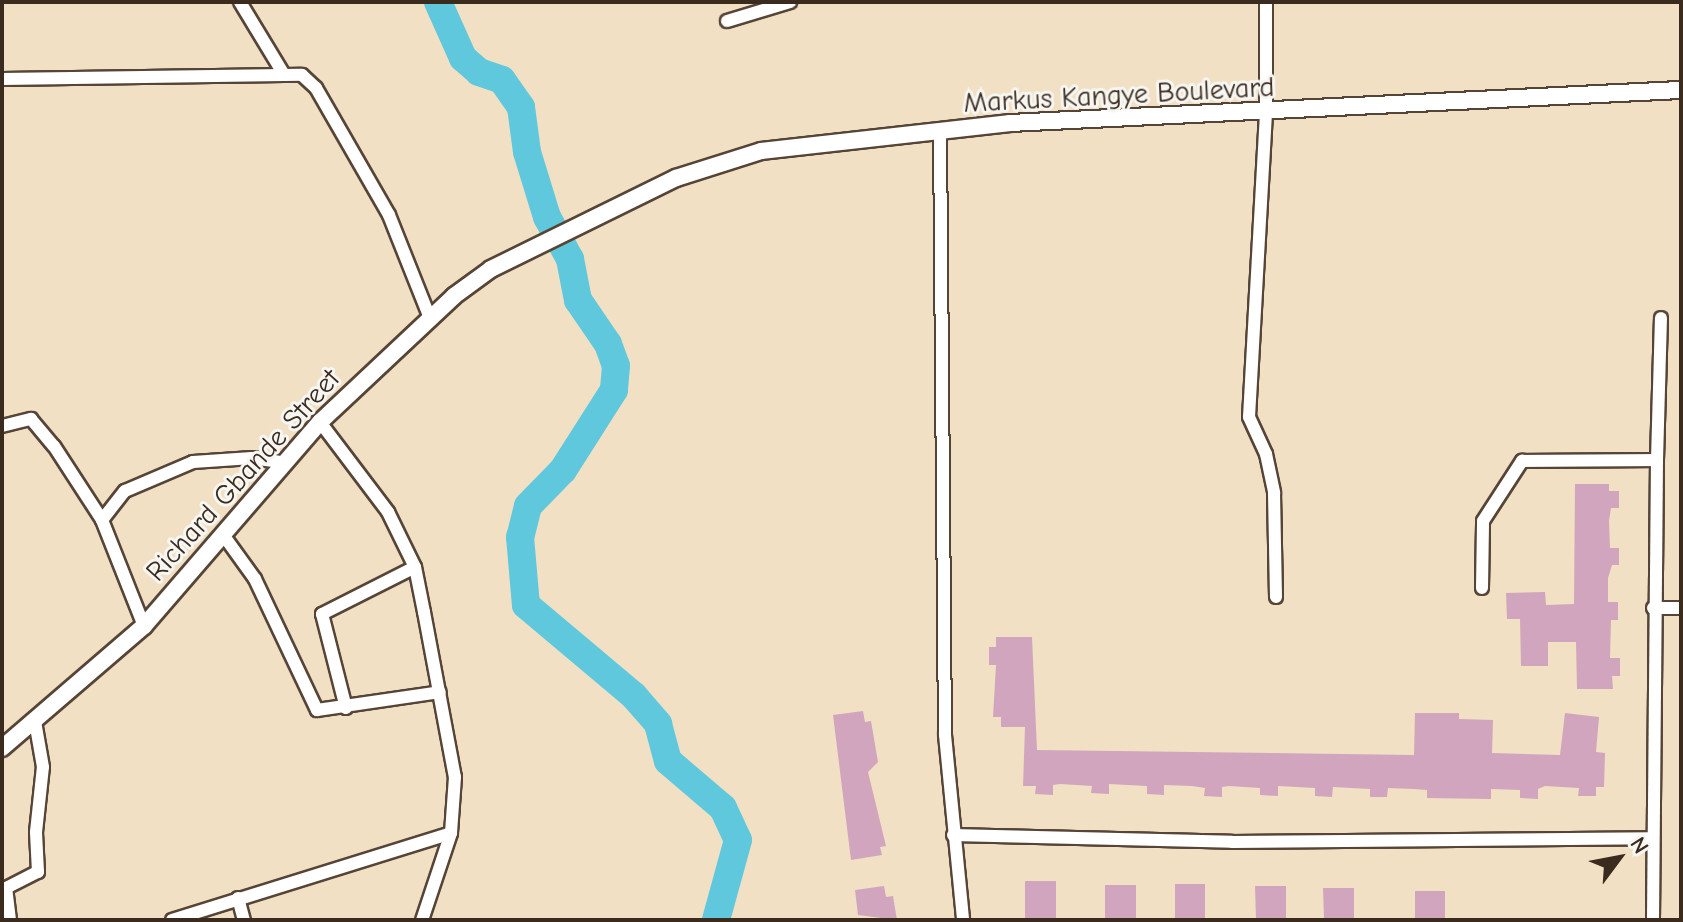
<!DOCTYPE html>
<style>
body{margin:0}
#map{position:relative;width:1683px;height:922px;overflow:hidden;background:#f1e0c4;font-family:"Comic Neue",sans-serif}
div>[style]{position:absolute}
.river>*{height:28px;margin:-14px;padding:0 14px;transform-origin:14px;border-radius:14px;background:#60c8dc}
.building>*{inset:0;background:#d1a5be}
.roads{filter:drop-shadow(2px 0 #564537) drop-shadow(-2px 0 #564537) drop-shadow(0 2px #564537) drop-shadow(0 -2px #564537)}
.minor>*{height:12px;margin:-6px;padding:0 6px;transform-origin:6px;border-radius:6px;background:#fff}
.tertiary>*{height:16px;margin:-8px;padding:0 8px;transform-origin:8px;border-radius:8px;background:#fff}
span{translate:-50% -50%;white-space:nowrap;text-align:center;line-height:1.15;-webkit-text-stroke:6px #f6f6f2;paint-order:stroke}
.street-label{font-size:28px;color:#3b2a1e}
.frame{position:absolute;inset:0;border:4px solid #3b2a1e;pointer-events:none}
.north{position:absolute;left:1579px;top:818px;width:80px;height:80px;-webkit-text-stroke:6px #f6f6f2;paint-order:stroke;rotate:58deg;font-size:22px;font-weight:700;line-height:32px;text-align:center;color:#3b2a1e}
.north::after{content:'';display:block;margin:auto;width:28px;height:36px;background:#3b2a1e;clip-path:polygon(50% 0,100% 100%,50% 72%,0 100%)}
</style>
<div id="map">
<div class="river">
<div style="left:438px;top:2px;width:61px;rotate:65.9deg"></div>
<div style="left:463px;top:58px;width:21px;rotate:41deg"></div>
<div style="left:479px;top:72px;width:24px;rotate:19deg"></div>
<div style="left:502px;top:80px;width:33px;rotate:55deg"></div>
<div style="left:521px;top:107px;width:45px;rotate:82.4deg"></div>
<div style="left:527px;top:152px;width:68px;rotate:72.9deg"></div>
<div style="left:547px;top:217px;width:48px;rotate:61.3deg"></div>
<div style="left:570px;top:259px;width:42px;rotate:79deg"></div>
<div style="left:578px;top:300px;width:53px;rotate:55.7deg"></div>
<div style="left:608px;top:344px;width:23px;rotate:70deg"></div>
<div style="left:616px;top:366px;width:24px;rotate:95deg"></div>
<div style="left:614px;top:390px;width:95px;rotate:122.5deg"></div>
<div style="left:563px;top:470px;width:50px;rotate:134.2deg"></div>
<div style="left:528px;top:506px;width:32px;rotate:104deg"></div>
<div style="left:520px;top:537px;width:68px;rotate:85deg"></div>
<div style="left:526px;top:605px;width:141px;rotate:40.1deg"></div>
<div style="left:634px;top:696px;width:37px;rotate:49deg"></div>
<div style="left:658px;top:724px;width:38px;rotate:75deg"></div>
<div style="left:668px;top:761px;width:72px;rotate:40.5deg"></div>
<div style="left:723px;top:808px;width:35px;rotate:65deg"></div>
<div style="left:738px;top:840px;width:83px;rotate:105.4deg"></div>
</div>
<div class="building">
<div style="clip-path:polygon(1575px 484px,1609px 484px,1609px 491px,1619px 491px,1619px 508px,1611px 508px,1609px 521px,1610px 548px,1619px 548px,1619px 565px,1612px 565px,1608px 578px,1608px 602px,1618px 602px,1618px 620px,1611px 620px,1610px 658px,1620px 658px,1620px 676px,1612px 676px,1613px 689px,1577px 689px,1576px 642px,1548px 642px,1548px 666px,1521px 666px,1520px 619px,1507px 619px,1506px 593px,1545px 592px,1546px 605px,1574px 604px)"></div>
<div style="clip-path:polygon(996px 637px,1032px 637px,1037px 750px,1414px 755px,1415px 713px,1459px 713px,1459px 719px,1493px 720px,1492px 753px,1560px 755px,1565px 713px,1599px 717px,1596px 752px,1605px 753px,1604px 787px,1596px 787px,1596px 796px,1578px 796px,1579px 788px,1545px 786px,1538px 789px,1538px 799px,1520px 798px,1520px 790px,1491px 789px,1491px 799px,1427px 798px,1427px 790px,1414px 789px,1388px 788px,1387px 797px,1370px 797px,1370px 789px,1333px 787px,1332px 797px,1315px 796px,1315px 788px,1278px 786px,1278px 796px,1260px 795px,1260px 788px,1229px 786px,1222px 787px,1222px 797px,1204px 796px,1205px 788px,1192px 786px,1164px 785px,1164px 795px,1147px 794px,1147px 786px,1109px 784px,1109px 794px,1091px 793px,1092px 786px,1060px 784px,1053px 785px,1053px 795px,1035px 794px,1036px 786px,1023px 786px,1025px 727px,1001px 727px,1001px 717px,993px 717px,996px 665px,989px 665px,989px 647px,996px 647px)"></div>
<div style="clip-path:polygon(863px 711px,865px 722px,871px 721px,878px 762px,868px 772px,886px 846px,880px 847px,882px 855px,851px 860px,833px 715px)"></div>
<div style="clip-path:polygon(1025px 881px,1056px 881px,1056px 920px,1025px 920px)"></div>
<div style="clip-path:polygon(1175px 884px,1205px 884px,1205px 920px,1175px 920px)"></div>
<div style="clip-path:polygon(1105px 885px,1136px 885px,1136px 920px,1105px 920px)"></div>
<div style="clip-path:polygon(884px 886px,886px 897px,893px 896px,897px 920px,858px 915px,855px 890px)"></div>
<div style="clip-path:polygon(1255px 886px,1286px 886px,1286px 920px,1256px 920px)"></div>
<div style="clip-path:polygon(1323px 888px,1354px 888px,1354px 920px,1324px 920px)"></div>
<div style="clip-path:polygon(1415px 891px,1445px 891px,1445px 920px,1415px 920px)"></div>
</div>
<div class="roads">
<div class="minor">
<div style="left:240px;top:2px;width:83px;rotate:58.8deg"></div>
<div style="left:1266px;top:2px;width:111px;rotate:90deg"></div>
<div style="left:1266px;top:113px;width:304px;rotate:93.2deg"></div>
<div style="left:1249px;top:417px;width:41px;rotate:65.3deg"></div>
<div style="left:1266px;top:454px;width:40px;rotate:78deg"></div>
<div style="left:1274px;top:493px;width:104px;rotate:88.9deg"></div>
<div style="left:727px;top:21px;width:66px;rotate:-16.8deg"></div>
<div style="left:2px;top:79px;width:300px;rotate:-0.8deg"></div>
<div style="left:302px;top:75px;width:19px;rotate:43deg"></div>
<div style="left:316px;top:88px;width:146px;rotate:60.1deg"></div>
<div style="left:389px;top:215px;width:111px;rotate:68.3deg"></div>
<div style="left:940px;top:130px;width:605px;rotate:89.53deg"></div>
<div style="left:945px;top:735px;width:186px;rotate:84.4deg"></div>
<div style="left:320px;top:422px;width:113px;rotate:52.9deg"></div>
<div style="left:388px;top:512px;width:61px;rotate:63.9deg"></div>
<div style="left:415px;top:567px;width:46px;rotate:78.7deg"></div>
<div style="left:424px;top:612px;width:168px;rotate:79.4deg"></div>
<div style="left:455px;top:777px;width:56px;rotate:94.1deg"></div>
<div style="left:451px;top:833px;width:92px;rotate:108.4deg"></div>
<div style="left:2px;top:426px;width:30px;rotate:-14deg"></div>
<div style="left:31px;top:419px;width:35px;rotate:50deg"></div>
<div style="left:54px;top:446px;width:88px;rotate:57deg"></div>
<div style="left:102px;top:520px;width:114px;rotate:68.4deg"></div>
<div style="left:1657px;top:460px;width:142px;rotate:-88.4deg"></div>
<div style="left:102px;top:520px;width:37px;rotate:-52deg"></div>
<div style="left:125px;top:491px;width:74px;rotate:-23.1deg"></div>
<div style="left:193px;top:462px;width:59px;rotate:-3.9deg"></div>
<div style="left:252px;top:458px;width:34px;rotate:8deg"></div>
<div style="left:224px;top:536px;width:53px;rotate:54.2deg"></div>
<div style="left:255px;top:579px;width:145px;rotate:64.7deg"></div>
<div style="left:317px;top:710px;width:124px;rotate:-8.3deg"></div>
<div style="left:1482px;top:588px;width:67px;rotate:-89.1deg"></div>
<div style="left:1483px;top:521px;width:72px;rotate:-57deg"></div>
<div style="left:1522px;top:461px;width:135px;rotate:-0.4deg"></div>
<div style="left:1657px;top:460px;width:460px;rotate:90.5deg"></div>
<div style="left:1653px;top:608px;width:28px"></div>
<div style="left:346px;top:708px;width:97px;rotate:-104.3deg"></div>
<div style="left:322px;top:614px;width:104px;rotate:-26.8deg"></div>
<div style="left:953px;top:835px;width:279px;rotate:1.4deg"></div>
<div style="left:1232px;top:842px;width:420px;rotate:-0.5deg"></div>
<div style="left:238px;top:898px;width:23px;rotate:75deg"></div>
<div style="left:10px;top:920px;width:32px;rotate:-97deg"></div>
<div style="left:6px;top:888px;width:36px;rotate:-27deg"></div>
<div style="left:38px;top:872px;width:40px;rotate:-92.9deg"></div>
<div style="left:36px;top:832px;width:65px;rotate:-83.9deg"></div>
<div style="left:43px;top:767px;width:47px;rotate:-99.9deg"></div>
<div style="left:172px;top:920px;width:292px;rotate:-17.3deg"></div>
</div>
<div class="tertiary">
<div style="left:2px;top:748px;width:187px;rotate:-40.7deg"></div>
<div style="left:144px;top:626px;width:269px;rotate:-49.2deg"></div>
<div style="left:320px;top:422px;width:184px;rotate:-43.2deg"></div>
<div style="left:454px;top:296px;width:46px;rotate:-36.1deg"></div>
<div style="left:491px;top:269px;width:206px;rotate:-26.2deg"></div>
<div style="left:676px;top:178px;width:89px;rotate:-17.6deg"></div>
<div style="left:761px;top:151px;width:251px;rotate:-6.4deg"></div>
<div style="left:1010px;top:123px;width:672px;rotate:-2.82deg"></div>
</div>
</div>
<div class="street-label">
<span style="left:1119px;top:95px;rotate:-3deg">Markus Kangye Boulevard</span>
<span style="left:243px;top:475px;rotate:-48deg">Richard Gbande Street</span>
</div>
<div class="frame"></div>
<div class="north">N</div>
</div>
